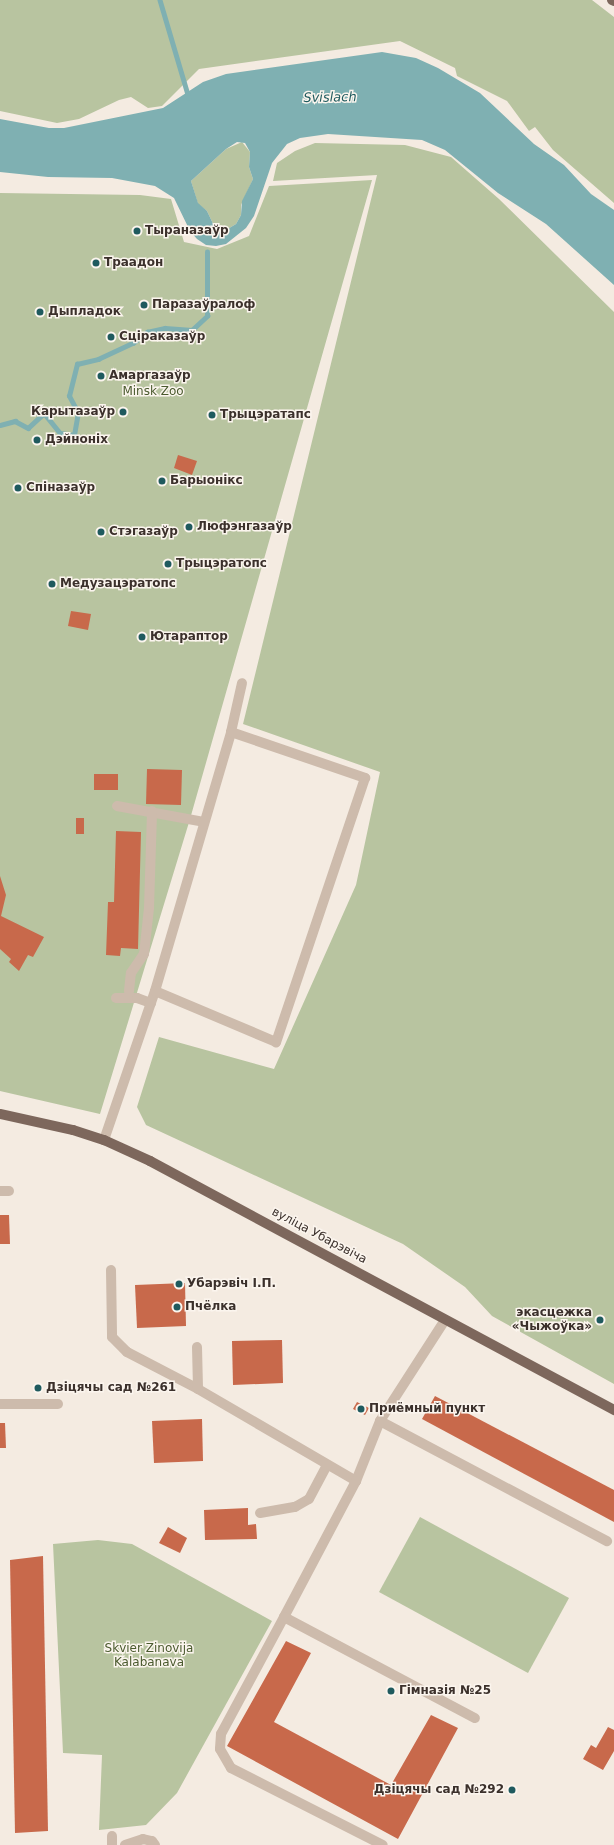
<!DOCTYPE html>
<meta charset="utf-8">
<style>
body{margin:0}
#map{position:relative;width:614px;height:1845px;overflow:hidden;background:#f4ebe1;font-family:"DejaVu Sans",sans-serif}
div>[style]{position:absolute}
.green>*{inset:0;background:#b8c4a0}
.water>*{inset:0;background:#7fb0b2}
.stream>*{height:4.5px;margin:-2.25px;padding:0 2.25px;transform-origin:2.25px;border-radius:2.25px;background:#7fb0b2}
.building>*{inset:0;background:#c8694b}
.minor>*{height:10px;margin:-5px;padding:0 5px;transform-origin:5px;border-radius:5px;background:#cdbbac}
.major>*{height:10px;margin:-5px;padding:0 5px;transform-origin:5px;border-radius:5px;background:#7d675c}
.dots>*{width:11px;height:11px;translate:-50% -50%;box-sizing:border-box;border:2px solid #fbf5ee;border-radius:50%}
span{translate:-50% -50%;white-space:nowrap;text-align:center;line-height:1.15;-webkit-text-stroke:3px #fbf5ee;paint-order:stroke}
.poi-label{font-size:12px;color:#3b302b;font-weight:700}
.left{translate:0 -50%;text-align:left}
.right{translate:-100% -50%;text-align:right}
.park-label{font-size:12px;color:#4a5a2e}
.street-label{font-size:12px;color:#3b302b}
.water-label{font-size:13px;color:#1f5a5e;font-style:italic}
</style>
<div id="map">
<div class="green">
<div style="clip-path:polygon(0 0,592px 0,614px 17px,614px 203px,553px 150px,535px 127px,529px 131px,507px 101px,457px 76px,455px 68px,400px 41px,199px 69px,162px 106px,148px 108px,131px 97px,119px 100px,79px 119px,57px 123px,0 111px)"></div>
<div style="clip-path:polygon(242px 142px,250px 152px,249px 167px,253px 179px,241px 205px,241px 215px,236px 224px,226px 230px,216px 230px,207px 211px,198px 204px,191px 181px,226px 149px)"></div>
<div style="clip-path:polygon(315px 143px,405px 145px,451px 157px,499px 199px,614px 312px,614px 1384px,492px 1316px,465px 1287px,403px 1244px,146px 1125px,137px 1107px,159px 1037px,274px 1069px,356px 885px,380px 772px,243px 724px,377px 175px,273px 181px,277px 163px,295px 151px)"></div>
<div style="clip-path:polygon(372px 180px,190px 819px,100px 1114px,0 1091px,0 193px,140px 195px,171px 199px,184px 242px,217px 249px,249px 236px,269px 186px)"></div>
<div style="clip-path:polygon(420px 1517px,569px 1598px,528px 1673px,379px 1592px)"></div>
<div style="clip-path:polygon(98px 1540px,132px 1544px,272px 1621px,177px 1793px,146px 1825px,99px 1830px,102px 1755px,63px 1753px,53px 1544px)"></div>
</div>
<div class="water">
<div style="clip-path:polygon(evenodd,382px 52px,416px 58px,438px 68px,480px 93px,534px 144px,564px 165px,591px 194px,614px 210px,614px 285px,546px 224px,498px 193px,445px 150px,422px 140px,328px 134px,300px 138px,287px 144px,272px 163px,254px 216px,246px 228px,226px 244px,216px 246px,206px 245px,197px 239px,190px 231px,174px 198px,155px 186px,112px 178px,48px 177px,0 172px,0 119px,49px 128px,64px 128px,163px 108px,203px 82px,226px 74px,382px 52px,237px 142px,245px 143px,250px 152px,249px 167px,253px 179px,242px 201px,241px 215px,236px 224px,226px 230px,216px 230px,207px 211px,198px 203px,191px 181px,226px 149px,237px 142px)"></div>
</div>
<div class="stream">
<div style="left:160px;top:0;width:102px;rotate:73.5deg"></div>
<div style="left:0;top:425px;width:16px;rotate:-15deg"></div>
<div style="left:15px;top:421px;width:15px;rotate:28deg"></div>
<div style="left:28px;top:428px;width:22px;rotate:-43deg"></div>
<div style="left:44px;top:413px;width:26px;rotate:51deg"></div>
<div style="left:60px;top:433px;width:14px;rotate:8deg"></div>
<div style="left:74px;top:435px;width:22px;rotate:-80deg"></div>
<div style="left:78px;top:413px;width:19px;rotate:-118deg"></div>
<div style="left:69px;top:396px;width:33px;rotate:-76deg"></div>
<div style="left:77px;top:364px;width:22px;rotate:-13deg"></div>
<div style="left:98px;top:359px;width:38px;rotate:-25deg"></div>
<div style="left:133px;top:343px;width:18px;rotate:-38deg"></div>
<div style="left:147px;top:332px;width:18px;rotate:-13deg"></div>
<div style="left:165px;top:328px;width:27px;rotate:4deg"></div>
<div style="left:192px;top:330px;width:21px;rotate:-43deg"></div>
<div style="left:207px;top:316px;width:64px;rotate:-90deg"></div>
</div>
<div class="building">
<div style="clip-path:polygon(178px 455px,197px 461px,192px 475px,174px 468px)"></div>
<div style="clip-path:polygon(71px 611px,91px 614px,88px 630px,68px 626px)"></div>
<div style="clip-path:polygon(147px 769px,182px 770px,181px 805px,146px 804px)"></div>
<div style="clip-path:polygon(94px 774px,118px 774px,118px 790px,94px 790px)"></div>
<div style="clip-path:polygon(76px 818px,84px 818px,84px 834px,76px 834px)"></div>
<div style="clip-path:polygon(116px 831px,141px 832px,138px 949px,121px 948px,120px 956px,106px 955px,108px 902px,114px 902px)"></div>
<div style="clip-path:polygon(0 876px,6px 895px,1px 916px,44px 937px,33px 957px,28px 955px,19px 971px,9px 962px,11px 959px,0 949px)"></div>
<div style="clip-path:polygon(0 1215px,9px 1215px,10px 1244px,0 1244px)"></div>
<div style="clip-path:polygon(185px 1283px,186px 1326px,137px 1328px,135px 1285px)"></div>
<div style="clip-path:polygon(282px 1340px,283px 1383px,233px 1385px,232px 1341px)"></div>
<div style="clip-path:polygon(435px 1396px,614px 1490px,614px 1522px,422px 1419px)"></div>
<div style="clip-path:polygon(357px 1402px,369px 1408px,365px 1415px,353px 1409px)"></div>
<div style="clip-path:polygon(202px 1419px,203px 1461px,154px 1463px,152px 1421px)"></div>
<div style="clip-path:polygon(0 1423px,5px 1423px,6px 1448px,0 1448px)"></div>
<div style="clip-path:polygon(248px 1508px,248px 1525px,256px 1524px,257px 1539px,205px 1540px,204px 1510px)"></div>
<div style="clip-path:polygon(168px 1527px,187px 1538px,180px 1553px,159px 1543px)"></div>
<div style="clip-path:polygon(43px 1556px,48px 1831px,15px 1833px,10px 1560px)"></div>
<div style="clip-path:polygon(286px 1641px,311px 1653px,274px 1722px,391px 1785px,431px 1715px,458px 1728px,398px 1839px,227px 1746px)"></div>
<div style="clip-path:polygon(608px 1727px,614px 1730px,614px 1751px,603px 1770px,583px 1759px,591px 1745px,596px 1748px)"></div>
</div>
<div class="minor">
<div style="left:231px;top:732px;width:50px;rotate:-77.3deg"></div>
<div style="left:117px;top:806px;width:88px;rotate:10.4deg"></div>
<div style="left:129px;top:991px;width:18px;rotate:-84deg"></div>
<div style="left:131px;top:973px;width:23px;rotate:-56deg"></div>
<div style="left:144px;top:954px;width:46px;rotate:-83.8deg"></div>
<div style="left:149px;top:908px;width:97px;rotate:-88.2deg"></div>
<div style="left:116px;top:998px;width:21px"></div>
<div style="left:137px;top:998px;width:15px;rotate:20deg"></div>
<div style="left:104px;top:1140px;width:157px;rotate:-71.1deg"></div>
<div style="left:155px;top:991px;width:270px;rotate:-73.6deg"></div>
<div style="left:231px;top:732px;width:142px;rotate:18.9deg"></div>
<div style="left:365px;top:778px;width:279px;rotate:108.6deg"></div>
<div style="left:276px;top:1042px;width:131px;rotate:-157.1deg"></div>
<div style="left:0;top:1191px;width:9px"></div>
<div style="left:111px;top:1270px;width:67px;rotate:89.1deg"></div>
<div style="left:112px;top:1337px;width:21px;rotate:45deg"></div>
<div style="left:127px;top:1352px;width:80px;rotate:27.5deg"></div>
<div style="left:198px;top:1389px;width:183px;rotate:30.2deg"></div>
<div style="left:445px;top:1320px;width:120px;rotate:122.8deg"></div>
<div style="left:380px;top:1421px;width:65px;rotate:111.8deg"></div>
<div style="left:356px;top:1481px;width:154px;rotate:117.9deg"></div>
<div style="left:284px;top:1617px;width:216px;rotate:27.9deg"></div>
<div style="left:197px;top:1347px;width:42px;rotate:88.6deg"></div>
<div style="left:0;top:1404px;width:58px"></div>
<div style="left:380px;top:1421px;width:257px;rotate:27.9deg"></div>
<div style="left:260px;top:1513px;width:36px;rotate:-10deg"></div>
<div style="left:295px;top:1507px;width:16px;rotate:-30deg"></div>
<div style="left:309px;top:1499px;width:38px;rotate:-62deg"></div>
<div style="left:284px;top:1617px;width:133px;rotate:118.3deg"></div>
<div style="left:221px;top:1734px;width:15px;rotate:94deg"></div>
<div style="left:220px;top:1749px;width:22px;rotate:60deg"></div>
<div style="left:231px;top:1768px;width:170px;rotate:26.9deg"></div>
<div style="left:112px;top:1836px;width:9px;rotate:90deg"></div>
<div style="left:125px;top:1845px;width:19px;rotate:-18deg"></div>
<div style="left:143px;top:1839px;width:9px;rotate:13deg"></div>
<div style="left:152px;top:1841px;width:5px;rotate:53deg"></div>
</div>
<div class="major">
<div style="left:612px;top:0;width:2px;rotate:27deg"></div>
<div style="left:0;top:1114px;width:75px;rotate:12.4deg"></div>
<div style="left:73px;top:1130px;width:33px;rotate:18deg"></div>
<div style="left:104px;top:1140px;width:51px;rotate:24.5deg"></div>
<div style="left:150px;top:1161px;width:527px;rotate:28.22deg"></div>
</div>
<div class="dots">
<div style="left:137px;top:231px;background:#1f5a5e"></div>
<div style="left:96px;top:263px;background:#1f5a5e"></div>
<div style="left:144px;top:305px;background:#1f5a5e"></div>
<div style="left:40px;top:312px;background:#1f5a5e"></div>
<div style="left:111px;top:337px;background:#1f5a5e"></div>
<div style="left:101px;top:376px;background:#1f5a5e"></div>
<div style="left:123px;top:412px;background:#1f5a5e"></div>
<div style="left:212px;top:415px;background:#1f5a5e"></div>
<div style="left:37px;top:440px;background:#1f5a5e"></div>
<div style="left:162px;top:481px;background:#1f5a5e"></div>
<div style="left:18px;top:488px;background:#1f5a5e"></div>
<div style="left:189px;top:527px;background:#1f5a5e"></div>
<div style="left:101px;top:532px;background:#1f5a5e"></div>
<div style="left:168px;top:564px;background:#1f5a5e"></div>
<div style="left:52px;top:584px;background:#1f5a5e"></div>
<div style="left:142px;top:637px;background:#1f5a5e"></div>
<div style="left:179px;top:1284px;background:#1f5a5e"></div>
<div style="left:177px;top:1307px;background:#1f5a5e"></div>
<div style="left:600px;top:1320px;background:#1f5a5e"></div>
<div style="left:38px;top:1388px;background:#1f5a5e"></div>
<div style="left:361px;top:1409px;background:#1f5a5e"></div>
<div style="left:391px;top:1691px;background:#1f5a5e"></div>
<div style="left:512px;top:1790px;background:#1f5a5e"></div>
</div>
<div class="poi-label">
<span class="left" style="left:145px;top:231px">Тыраназаўр</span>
<span class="left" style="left:104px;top:263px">Траадон</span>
<span class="left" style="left:152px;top:305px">Паразаўралоф</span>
<span class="left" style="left:48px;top:312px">Дыпладок</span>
<span class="left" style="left:119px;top:337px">Сціраказаўр</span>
<span class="left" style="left:109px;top:376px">Амаргазаўр</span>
<span class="right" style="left:115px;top:412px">Карытазаўр</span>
<span class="left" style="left:220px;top:415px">Трыцэратапс</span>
<span class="left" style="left:45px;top:440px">Дэйноніх</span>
<span class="left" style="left:170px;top:481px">Барыонікс</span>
<span class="left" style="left:26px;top:488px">Спіназаўр</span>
<span class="left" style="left:197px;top:527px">Люфэнгазаўр</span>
<span class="left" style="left:109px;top:532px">Стэгазаўр</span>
<span class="left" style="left:176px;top:564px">Трыцэратопс</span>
<span class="left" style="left:60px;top:584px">Медузацэратопс</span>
<span class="left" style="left:150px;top:637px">Ютараптор</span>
<span class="left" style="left:187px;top:1284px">Убарэвіч І.П.</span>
<span class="left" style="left:185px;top:1307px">Пчёлка</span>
<span class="right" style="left:592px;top:1320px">экасцежка<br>«Чыжоўка»</span>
<span class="left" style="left:46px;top:1388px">Дзіцячы сад №261</span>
<span class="left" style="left:369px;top:1409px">Приёмный пункт</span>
<span class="left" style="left:399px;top:1691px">Гімназія №25</span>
<span class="right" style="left:504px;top:1790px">Дзіцячы сад №292</span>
</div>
<div class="park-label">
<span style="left:153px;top:392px">Minsk Zoo</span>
<span style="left:149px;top:1656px">Skvier Zinovija<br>Kalabanava</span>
</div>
<div class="street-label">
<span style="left:319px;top:1236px;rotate:28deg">вуліца Убарэвіча</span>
</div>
<div class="water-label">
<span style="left:330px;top:98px;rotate:-1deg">Svislach</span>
</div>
</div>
